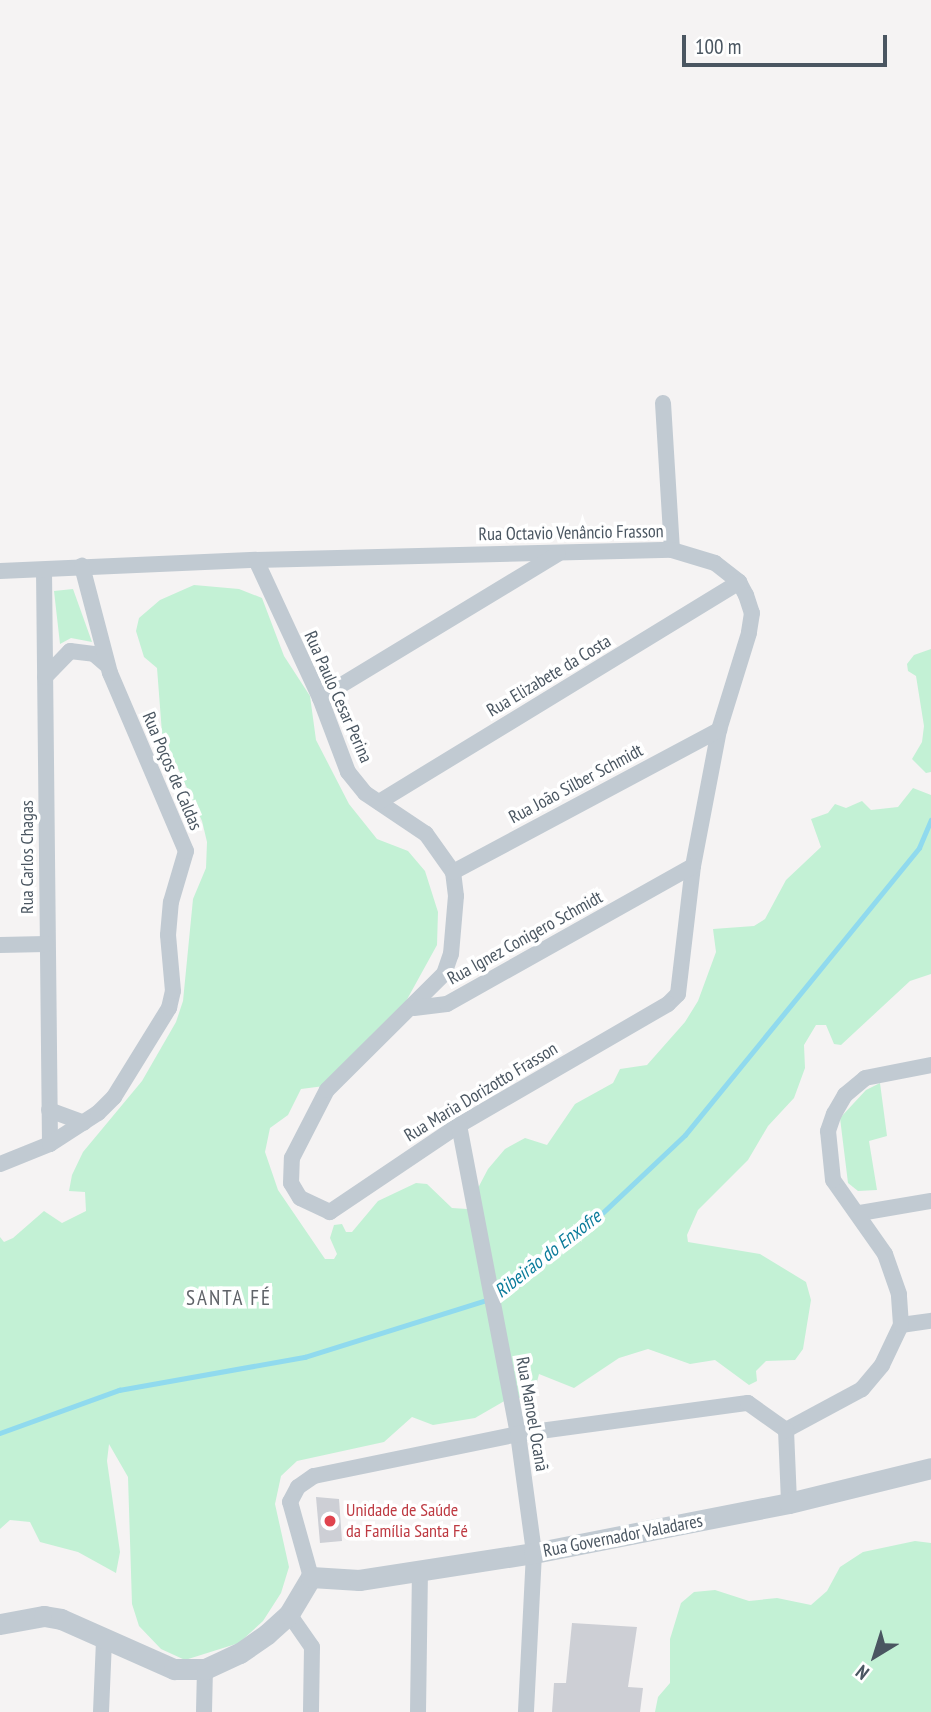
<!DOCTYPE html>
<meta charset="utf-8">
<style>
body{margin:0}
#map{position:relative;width:931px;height:1712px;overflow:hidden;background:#f5f3f3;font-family:"PT Sans Narrow",sans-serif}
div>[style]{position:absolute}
.green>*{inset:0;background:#c3f1d5}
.stream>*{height:4.5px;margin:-2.25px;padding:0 2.25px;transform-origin:2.25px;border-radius:2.25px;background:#90daee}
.building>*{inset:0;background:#cdcfd5}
.minor>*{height:16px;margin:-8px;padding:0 8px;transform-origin:8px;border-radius:8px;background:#c1cad2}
.tertiary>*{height:21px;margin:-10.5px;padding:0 10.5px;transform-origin:10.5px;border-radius:10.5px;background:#c1cad2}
.dots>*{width:19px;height:19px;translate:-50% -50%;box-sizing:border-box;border:4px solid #fff;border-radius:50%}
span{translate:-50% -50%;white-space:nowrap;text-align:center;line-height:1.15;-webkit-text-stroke:7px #fff;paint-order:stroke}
.street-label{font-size:18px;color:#4a5661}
.health-label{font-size:18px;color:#be3a42}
.left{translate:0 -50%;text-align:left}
.water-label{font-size:19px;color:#0c7c9b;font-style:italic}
.quarter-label{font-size:21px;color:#5f6368;letter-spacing:2px}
.north{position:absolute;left:840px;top:1621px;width:70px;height:70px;-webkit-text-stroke:5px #fff;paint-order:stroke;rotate:218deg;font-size:19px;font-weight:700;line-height:28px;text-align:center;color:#4a5661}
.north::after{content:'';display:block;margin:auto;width:24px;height:32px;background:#4a5661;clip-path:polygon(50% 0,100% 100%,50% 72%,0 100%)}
.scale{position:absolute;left:682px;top:35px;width:205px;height:32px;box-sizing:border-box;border:4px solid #4a5661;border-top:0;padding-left:9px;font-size:21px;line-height:24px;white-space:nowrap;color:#4a5661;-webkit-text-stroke:5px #fff;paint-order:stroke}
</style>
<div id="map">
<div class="green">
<div style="clip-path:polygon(194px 585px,239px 589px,262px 598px,284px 656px,310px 696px,316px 740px,349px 804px,377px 839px,408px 851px,425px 871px,438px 912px,437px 945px,399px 1014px,332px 1085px,301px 1089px,288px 1115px,270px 1128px,265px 1152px,278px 1190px,325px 1259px,334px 1259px,337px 1254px,330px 1238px,334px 1225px,342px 1224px,346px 1232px,352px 1232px,378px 1201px,416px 1183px,427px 1184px,452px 1208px,467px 1209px,488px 1169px,505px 1149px,525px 1138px,547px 1145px,575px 1104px,613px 1083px,620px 1069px,647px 1065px,685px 1022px,698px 1001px,716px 952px,713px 929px,754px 926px,765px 919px,786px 880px,821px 847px,811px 819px,828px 813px,835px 804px,846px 808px,862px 801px,871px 810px,898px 807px,913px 788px,931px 795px,931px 974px,910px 981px,841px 1045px,834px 1044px,826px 1025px,816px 1025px,804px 1045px,805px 1068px,794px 1098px,768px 1126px,748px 1160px,698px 1210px,687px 1235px,688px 1242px,760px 1254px,806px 1282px,811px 1300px,803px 1349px,795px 1360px,766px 1361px,756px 1371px,757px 1381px,749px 1385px,715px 1360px,690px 1364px,648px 1349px,619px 1358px,574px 1388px,539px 1374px,532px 1401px,513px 1396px,475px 1418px,433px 1425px,412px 1417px,384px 1442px,297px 1461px,281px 1476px,275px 1504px,289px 1567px,281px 1593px,263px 1621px,239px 1643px,185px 1660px,161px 1649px,139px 1626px,132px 1604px,128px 1477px,109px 1444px,107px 1461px,120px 1552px,116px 1573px,78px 1552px,40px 1542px,30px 1522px,10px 1520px,0 1529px,0 1237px,4px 1242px,13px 1238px,44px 1211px,62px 1223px,86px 1211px,85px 1192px,69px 1191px,72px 1175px,83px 1152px,142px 1081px,176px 1022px,183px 1001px,193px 899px,206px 868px,207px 842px,202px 821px,162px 733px,157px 668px,144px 657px,136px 631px,139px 618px,160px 600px)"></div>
<div style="clip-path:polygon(73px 589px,92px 642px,71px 638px,60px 644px,54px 591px)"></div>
<div style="clip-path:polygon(931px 649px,931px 772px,926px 773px,912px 759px,922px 742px,924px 726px,916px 676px,908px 671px,907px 664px,914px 655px)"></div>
<div style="clip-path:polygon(880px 1083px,887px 1136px,869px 1141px,877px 1190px,858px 1191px,848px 1183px,840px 1118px,866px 1090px)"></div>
<div style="clip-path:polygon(915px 1541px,931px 1543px,931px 1712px,655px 1712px,658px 1697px,670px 1683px,670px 1639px,681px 1603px,694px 1592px,715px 1590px,749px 1601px,777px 1598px,811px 1605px,827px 1591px,840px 1567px,863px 1552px)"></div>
</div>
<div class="stream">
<div style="left:495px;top:1296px;width:124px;rotate:-37.1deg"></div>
<div style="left:594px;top:1221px;width:125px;rotate:-43.4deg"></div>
<div style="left:685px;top:1135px;width:370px;rotate:-50.8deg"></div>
<div style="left:919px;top:848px;width:30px;rotate:-67deg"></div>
<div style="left:0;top:1433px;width:127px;rotate:-19.9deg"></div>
<div style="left:119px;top:1390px;width:189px;rotate:-10.1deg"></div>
<div style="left:305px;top:1357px;width:191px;rotate:-17.4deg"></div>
</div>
<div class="building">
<div style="clip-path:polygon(316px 1497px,339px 1499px,342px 1541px,320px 1543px)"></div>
<div style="clip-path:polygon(572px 1623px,637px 1627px,628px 1687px,643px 1688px,640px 1712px,552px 1712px,554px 1683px,566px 1683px)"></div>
</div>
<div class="minor">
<div style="left:663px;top:403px;width:147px;rotate:86.5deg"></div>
<div style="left:44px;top:570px;width:574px;rotate:89.4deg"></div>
<div style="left:0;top:571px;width:256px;rotate:-2.5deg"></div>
<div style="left:256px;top:560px;width:416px;rotate:-1.4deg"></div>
<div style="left:672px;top:550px;width:45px;rotate:16.8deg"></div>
<div style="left:715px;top:563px;width:31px;rotate:38deg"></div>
<div style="left:739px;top:582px;width:15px;rotate:62deg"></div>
<div style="left:746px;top:595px;width:19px;rotate:72deg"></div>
<div style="left:752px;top:613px;width:20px;rotate:99deg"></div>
<div style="left:749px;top:633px;width:102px;rotate:107.2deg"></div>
<div style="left:719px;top:730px;width:138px;rotate:100.8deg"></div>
<div style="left:693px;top:866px;width:129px;rotate:96.7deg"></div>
<div style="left:678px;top:994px;width:14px;rotate:135deg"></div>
<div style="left:668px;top:1004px;width:241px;rotate:149.9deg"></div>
<div style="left:459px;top:1125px;width:156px;rotate:146deg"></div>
<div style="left:330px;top:1212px;width:33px;rotate:-155deg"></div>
<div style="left:300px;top:1198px;width:17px;rotate:-121deg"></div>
<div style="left:291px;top:1183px;width:25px;rotate:-88deg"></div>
<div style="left:292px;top:1158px;width:76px;rotate:-62.8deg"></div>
<div style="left:327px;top:1090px;width:165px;rotate:-44.8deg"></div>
<div style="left:444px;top:974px;width:21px;rotate:-71deg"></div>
<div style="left:451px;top:954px;width:58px;rotate:-85.1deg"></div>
<div style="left:456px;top:896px;width:24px;rotate:-97deg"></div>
<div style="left:453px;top:872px;width:47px;rotate:-125.4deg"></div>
<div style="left:426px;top:834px;width:73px;rotate:-146.1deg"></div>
<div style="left:365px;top:793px;width:27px;rotate:-129deg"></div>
<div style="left:348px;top:772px;width:79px;rotate:-110.7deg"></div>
<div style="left:320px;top:698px;width:152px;rotate:-114.9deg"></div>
<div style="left:45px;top:677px;width:36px;rotate:-46deg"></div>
<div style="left:70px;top:651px;width:24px;rotate:7deg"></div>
<div style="left:94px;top:654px;width:18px;rotate:41deg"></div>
<div style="left:320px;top:698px;width:278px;rotate:-31.2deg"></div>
<div style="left:379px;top:802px;width:422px;rotate:-31.4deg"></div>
<div style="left:453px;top:872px;width:302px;rotate:-28.1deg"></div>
<div style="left:0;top:945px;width:46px;rotate:-1.2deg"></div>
<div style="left:414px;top:1008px;width:33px;rotate:-7deg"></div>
<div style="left:447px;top:1004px;width:282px;rotate:-29.3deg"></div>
<div style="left:49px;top:1110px;width:37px;rotate:20deg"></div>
<div style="left:459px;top:1125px;width:315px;rotate:79.2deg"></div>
<div style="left:518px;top:1434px;width:120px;rotate:82.3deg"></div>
<div style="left:534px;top:1553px;width:159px;rotate:92.9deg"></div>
<div style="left:0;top:1164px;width:54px;rotate:-21.8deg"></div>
<div style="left:50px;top:1144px;width:57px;rotate:-32.9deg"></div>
<div style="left:98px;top:1113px;width:23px;rotate:-45deg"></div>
<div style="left:114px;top:1097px;width:105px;rotate:-58.3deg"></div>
<div style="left:169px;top:1008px;width:17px;rotate:-77deg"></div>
<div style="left:173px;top:991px;width:56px;rotate:-95.1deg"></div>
<div style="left:168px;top:935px;width:33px;rotate:-85deg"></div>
<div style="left:171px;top:902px;width:53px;rotate:-73.6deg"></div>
<div style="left:186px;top:851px;width:194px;rotate:-113.1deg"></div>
<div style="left:110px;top:673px;width:111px;rotate:-104.7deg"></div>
<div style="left:860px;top:1213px;width:72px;rotate:-9.6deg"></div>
<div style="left:901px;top:1325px;width:30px;rotate:-8deg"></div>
<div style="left:786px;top:1430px;width:86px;rotate:-28.3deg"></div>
<div style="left:862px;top:1389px;width:31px;rotate:-50deg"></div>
<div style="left:882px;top:1365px;width:44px;rotate:-64.6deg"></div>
<div style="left:901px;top:1325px;width:31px;rotate:-94deg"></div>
<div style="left:899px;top:1294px;width:42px;rotate:-109.3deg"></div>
<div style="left:885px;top:1254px;width:90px;rotate:-125.1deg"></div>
<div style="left:833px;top:1180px;width:49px;rotate:-95.8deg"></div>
<div style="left:828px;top:1131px;width:18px;rotate:-71deg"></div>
<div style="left:834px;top:1114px;width:22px;rotate:-60deg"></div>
<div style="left:845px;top:1095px;width:26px;rotate:-40deg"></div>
<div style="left:865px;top:1078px;width:67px;rotate:-11.1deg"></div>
<div style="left:786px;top:1430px;width:73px;rotate:87.6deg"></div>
<div style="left:311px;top:1577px;width:78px;rotate:-105.6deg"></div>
<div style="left:290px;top:1502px;width:17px;rotate:-62deg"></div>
<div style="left:298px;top:1487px;width:19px;rotate:-35deg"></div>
<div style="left:314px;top:1476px;width:208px;rotate:-11.6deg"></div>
<div style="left:518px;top:1434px;width:232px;rotate:-7.7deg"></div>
<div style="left:748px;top:1403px;width:47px;rotate:35.4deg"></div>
<div style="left:289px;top:1614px;width:40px;rotate:55.1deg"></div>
<div style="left:312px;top:1647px;width:65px;rotate:90.9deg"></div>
<div style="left:101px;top:1712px;width:71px;rotate:-87.6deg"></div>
<div style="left:204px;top:1712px;width:43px;rotate:-88.7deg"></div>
<div style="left:418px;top:1712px;width:140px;rotate:-89.2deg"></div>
</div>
<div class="tertiary">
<div style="left:0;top:1624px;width:45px;rotate:-10.3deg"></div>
<div style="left:44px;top:1616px;width:17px;rotate:10deg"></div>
<div style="left:61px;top:1619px;width:124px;rotate:23.9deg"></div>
<div style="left:174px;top:1669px;width:31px"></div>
<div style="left:205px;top:1669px;width:38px;rotate:-25deg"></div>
<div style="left:240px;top:1653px;width:33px;rotate:-35deg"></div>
<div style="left:267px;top:1634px;width:30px;rotate:-42deg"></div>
<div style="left:289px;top:1614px;width:43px;rotate:-59.3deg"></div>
<div style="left:311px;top:1577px;width:48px;rotate:3.6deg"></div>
<div style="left:359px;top:1580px;width:177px;rotate:-8.8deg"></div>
<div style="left:534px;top:1553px;width:260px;rotate:-11.1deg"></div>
<div style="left:789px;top:1503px;width:146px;rotate:-13.8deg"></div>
</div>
<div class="dots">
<div style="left:330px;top:1521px;background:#e0444e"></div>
</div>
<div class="street-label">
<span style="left:571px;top:533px;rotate:-1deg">Rua Octavio Venâncio Frasson</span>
<span style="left:549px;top:676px;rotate:-31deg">Rua Elizabete da Costa</span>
<span style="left:338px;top:697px;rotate:66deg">Rua Paulo Cesar Perina</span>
<span style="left:172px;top:771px;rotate:67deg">Rua Poços de Caldas</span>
<span style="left:576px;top:784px;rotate:-28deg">Rua João Silber Schmidt</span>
<span style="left:27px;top:857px;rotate:-90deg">Rua Carlos Chagas</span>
<span style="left:525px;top:938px;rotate:-29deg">Rua Ignez Conigero Schmidt</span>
<span style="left:481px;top:1092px;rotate:-31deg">Rua Maria Dorizotto Frasson</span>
<span style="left:532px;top:1414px;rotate:80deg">Rua Manoel Ocanã</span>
<span style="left:623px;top:1536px;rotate:-11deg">Rua Governador Valadares</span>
</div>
<div class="health-label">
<span class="left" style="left:346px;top:1521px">Unidade de Saúde<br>da Família Santa Fé</span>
</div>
<div class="water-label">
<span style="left:548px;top:1254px;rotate:-38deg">Ribeirão do Enxofre</span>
</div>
<div class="quarter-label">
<span style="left:229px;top:1298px">SANTA FÉ</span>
</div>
<div class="north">N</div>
<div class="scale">100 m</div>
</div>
